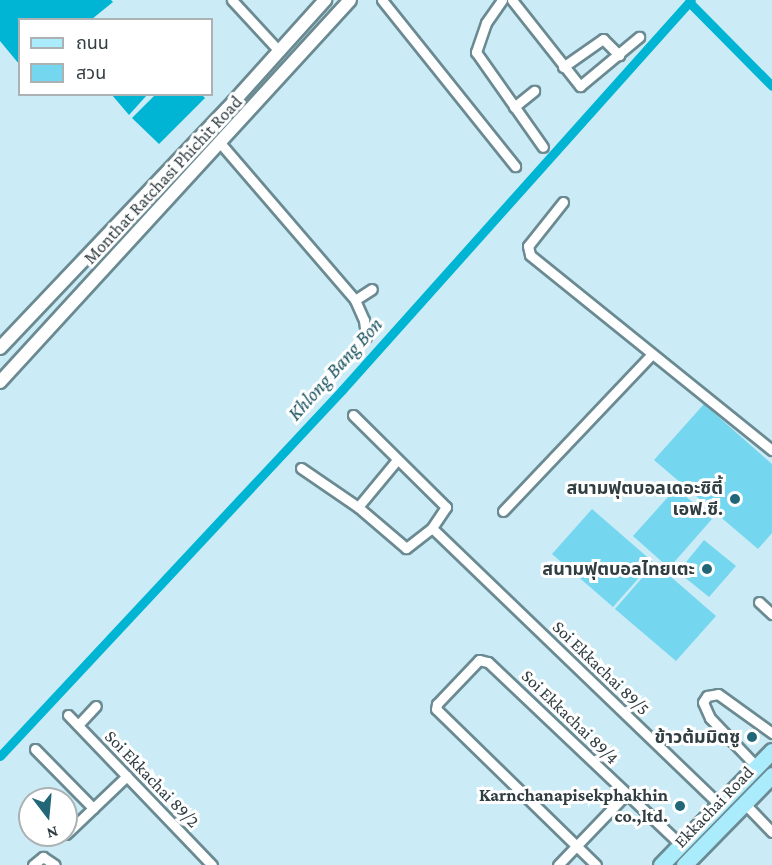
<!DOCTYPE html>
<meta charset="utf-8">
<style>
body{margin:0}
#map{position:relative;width:772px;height:865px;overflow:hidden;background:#cbecf6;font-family:"Crimson Pro","Noto Sans Thai",serif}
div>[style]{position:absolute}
.green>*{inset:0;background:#75d6f0}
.water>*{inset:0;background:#00b4d4}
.canal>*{height:9px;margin:-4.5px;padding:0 4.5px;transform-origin:4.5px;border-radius:4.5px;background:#00b4d4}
.roads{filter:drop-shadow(2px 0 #6b8a92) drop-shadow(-2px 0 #6b8a92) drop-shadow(0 2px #6b8a92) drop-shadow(0 -2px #6b8a92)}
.minor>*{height:9px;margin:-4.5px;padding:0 4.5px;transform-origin:4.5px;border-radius:4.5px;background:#fff}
.tertiary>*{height:12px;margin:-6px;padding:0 6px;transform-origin:6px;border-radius:6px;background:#fff}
.primary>*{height:15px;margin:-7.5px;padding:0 7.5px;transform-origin:7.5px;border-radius:7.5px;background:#aaebfc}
.dots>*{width:16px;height:16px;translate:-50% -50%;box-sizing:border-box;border:3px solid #fff;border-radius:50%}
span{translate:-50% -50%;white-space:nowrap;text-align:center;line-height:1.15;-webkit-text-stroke:6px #fff;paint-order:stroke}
.street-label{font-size:18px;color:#303d41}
.poi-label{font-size:18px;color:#303d41;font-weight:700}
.right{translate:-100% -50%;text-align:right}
.water-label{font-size:20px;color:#195461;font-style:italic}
.legend{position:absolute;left:18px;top:18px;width:195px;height:78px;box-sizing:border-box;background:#fff;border:2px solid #acb1b3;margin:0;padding:8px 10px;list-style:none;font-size:18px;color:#303d41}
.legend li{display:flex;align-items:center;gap:12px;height:30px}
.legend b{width:30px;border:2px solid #acb1b3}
.north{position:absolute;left:18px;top:787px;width:60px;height:60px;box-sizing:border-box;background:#fff;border:2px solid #acb1b3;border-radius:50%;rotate:164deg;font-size:16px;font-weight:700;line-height:24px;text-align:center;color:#303d41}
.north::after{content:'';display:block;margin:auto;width:21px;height:27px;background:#216777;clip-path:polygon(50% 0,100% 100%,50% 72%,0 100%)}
</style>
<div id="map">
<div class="green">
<div style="clip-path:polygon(704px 404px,772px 464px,772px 533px,758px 549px,654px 460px)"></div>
<div style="clip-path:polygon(676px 488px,712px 519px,669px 568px,633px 536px)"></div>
<div style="clip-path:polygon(592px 509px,653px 562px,613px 607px,552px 554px)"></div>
<div style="clip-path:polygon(704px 540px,736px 566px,709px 597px,678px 572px)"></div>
<div style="clip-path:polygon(655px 563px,716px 616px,676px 661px,615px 609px)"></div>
</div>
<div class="water">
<div style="clip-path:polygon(0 0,111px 0,113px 2px,92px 19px,20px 20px,19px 64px,0 41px)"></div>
<div style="clip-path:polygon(156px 94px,202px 95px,205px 98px,159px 144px,132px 118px)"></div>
<div style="clip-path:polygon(112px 95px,147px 95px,129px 115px)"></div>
</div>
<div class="canal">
<div style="left:689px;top:2px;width:118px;rotate:45.3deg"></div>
<div style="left:0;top:756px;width:501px;rotate:-46.94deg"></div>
<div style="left:342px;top:390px;width:523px;rotate:-48.18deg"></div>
</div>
<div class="roads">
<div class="minor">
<div style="left:232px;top:0;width:69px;rotate:47.3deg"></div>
<div style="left:382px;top:0;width:213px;rotate:51.3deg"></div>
<div style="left:502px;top:0;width:28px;rotate:125deg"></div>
<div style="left:486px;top:23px;width:31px;rotate:109deg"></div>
<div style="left:476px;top:52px;width:116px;rotate:54.8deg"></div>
<div style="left:512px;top:0;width:110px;rotate:51.7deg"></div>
<div style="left:580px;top:86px;width:77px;rotate:-39.7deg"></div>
<div style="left:563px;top:67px;width:49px;rotate:-35deg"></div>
<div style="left:603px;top:39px;width:23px;rotate:45deg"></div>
<div style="left:514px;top:107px;width:26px;rotate:-39deg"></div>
<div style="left:221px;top:144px;width:206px;rotate:49.3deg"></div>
<div style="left:355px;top:300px;width:22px;rotate:66deg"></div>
<div style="left:364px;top:320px;width:17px;rotate:83deg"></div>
<div style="left:563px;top:202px;width:56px;rotate:128.5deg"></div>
<div style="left:528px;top:246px;width:9px;rotate:77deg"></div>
<div style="left:530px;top:255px;width:311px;rotate:38.9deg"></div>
<div style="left:355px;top:300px;width:20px;rotate:-33deg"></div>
<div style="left:353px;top:415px;width:131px;rotate:44.7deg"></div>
<div style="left:446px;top:507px;width:25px;rotate:124deg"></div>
<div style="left:432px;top:528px;width:33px;rotate:142deg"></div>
<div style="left:406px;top:548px;width:63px;rotate:-139.5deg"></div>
<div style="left:358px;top:507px;width:60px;rotate:-50.4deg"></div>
<div style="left:301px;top:468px;width:69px;rotate:34.4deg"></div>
<div style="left:503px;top:511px;width:215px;rotate:-46.5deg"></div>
<div style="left:432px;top:528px;width:400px;rotate:43.9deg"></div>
<div style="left:759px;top:602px;width:18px;rotate:43deg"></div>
<div style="left:68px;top:715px;width:208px;rotate:46.2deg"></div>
<div style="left:78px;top:725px;width:26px;rotate:-47deg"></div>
<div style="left:35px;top:749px;width:83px;rotate:45.5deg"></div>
<div style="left:757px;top:767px;width:68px;rotate:-133.8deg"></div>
<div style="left:710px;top:718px;width:17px;rotate:-114deg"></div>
<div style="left:703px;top:702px;width:7px;rotate:-56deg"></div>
<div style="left:707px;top:696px;width:11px;rotate:-10deg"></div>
<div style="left:718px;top:694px;width:67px;rotate:35.8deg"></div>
<div style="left:745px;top:804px;width:39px;rotate:46deg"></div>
<div style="left:66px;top:834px;width:84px;rotate:-43.6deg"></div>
<div style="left:33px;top:865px;width:13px;rotate:-39deg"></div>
<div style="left:43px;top:857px;width:14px;rotate:34deg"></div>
<div style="left:558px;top:865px;width:98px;rotate:-46.2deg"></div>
<div style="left:596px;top:865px;width:223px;rotate:-135.7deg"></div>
<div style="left:436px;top:709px;width:5px;rotate:-79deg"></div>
<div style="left:437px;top:704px;width:61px;rotate:-46.3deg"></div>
<div style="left:479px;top:660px;width:9px;rotate:13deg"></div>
<div style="left:488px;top:662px;width:266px;rotate:43.5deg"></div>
</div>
<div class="tertiary">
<div style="left:0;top:348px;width:330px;rotate:-46.5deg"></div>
<div style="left:227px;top:109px;width:147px;rotate:-48deg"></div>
<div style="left:0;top:382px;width:518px;rotate:-47.5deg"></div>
</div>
<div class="primary">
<div style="left:661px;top:865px;width:159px;rotate:-45.8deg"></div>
<div style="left:684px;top:865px;width:126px;rotate:-45.6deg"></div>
</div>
</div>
<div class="dots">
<div style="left:735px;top:499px;background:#216777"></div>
<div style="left:707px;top:569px;background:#216777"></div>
<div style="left:752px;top:737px;background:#216777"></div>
<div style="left:680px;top:806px;background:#216777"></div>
</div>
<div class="street-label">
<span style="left:163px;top:180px;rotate:-47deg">Monthat Ratchasi Phichit Road</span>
<span style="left:601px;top:668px;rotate:44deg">Soi Ekkachai 89/5</span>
<span style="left:570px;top:717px;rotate:44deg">Soi Ekkachai 89/4</span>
<span style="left:152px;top:779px;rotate:46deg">Soi Ekkachai 89/2</span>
<span style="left:714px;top:807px;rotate:-46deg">Ekkachai Road</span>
</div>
<div class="poi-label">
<span class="right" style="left:723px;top:499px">สนามฟุตบอลเดอะซิตี้<br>เอฟ.ซี.</span>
<span class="right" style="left:695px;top:569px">สนามฟุตบอลไทยเตะ</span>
<span class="right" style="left:740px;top:737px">ข้าวต้มมิตซู</span>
<span class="right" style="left:668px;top:806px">Karnchanapisekphakhin<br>co.,ltd.</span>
</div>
<div class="water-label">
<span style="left:335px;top:369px;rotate:-48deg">Khlong Bang Bon</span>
</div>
<ul class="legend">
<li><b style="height:8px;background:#aaebfc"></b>ถนน</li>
<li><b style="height:16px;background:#75d6f0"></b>สวน</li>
</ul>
<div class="north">N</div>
</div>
